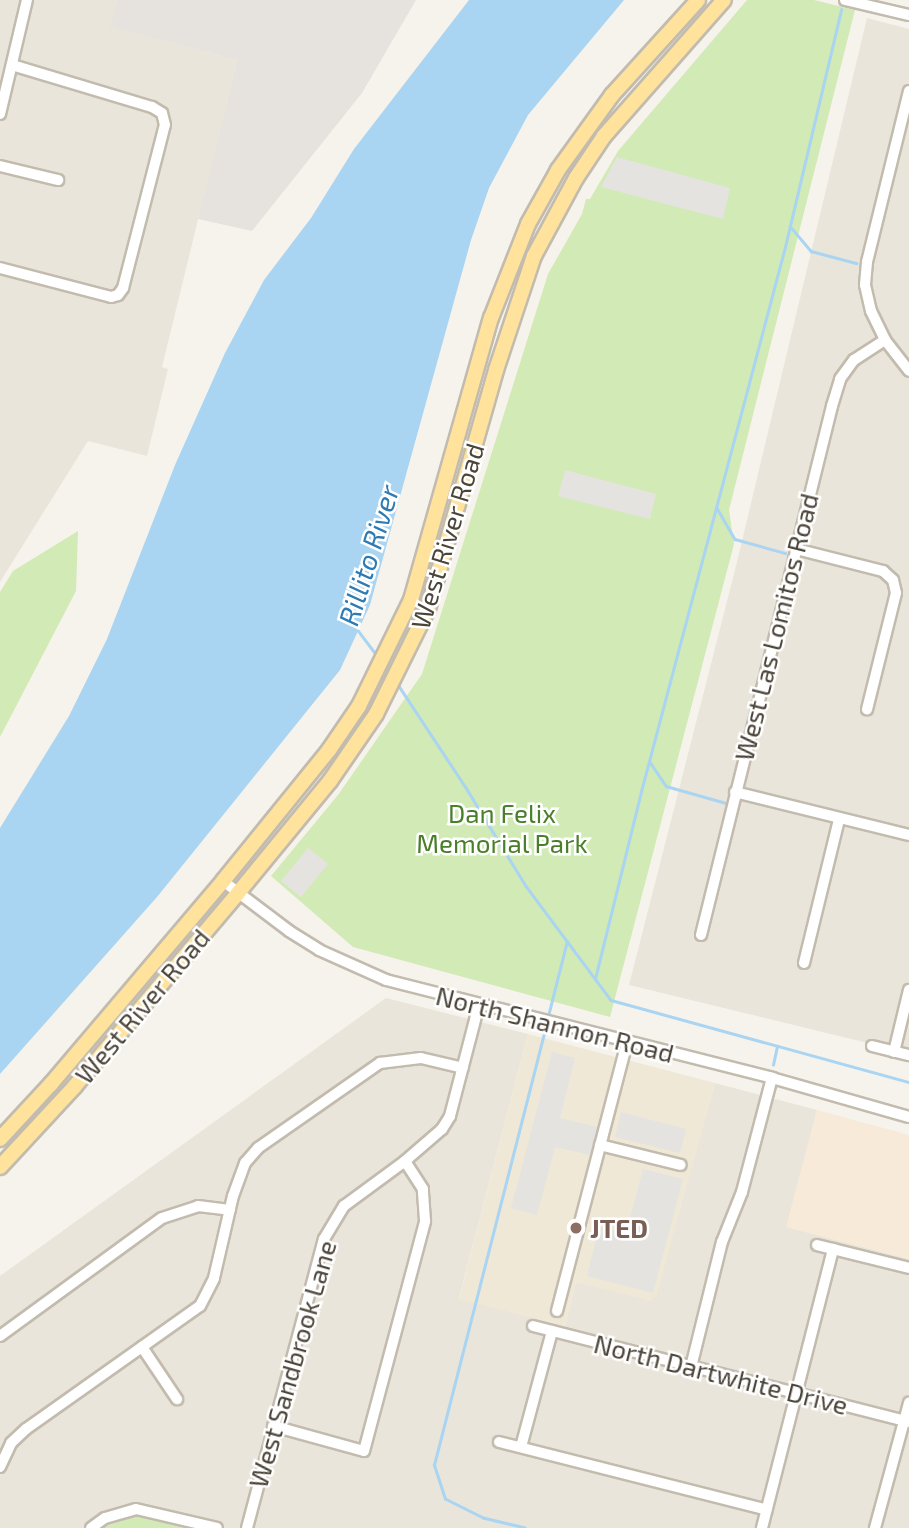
<!DOCTYPE html>
<style>
body{margin:0}
#map{position:relative;width:909px;height:1528px;overflow:hidden;background:#f6f3ec;font-family:"Exo 2",sans-serif}
div>[style]{position:absolute}
.residential>*{inset:0;background:#eae5da}
.commercial>*{inset:0;background:#f7ead8}
.industrial>*{inset:0;background:#e6e2dd}
.education>*{inset:0;background:#efe8d6}
.green>*{inset:0;background:#d2eab5}
.parking>*{inset:0;background:#e5e3e0}
.water>*{inset:0;background:#a9d4f2}
.stream>*{height:2.5px;margin:-1.25px;padding:0 1.25px;transform-origin:1.25px;border-radius:1.25px;background:#a9d4f2}
.roads{filter:drop-shadow(2px 0 #c2bbae) drop-shadow(-2px 0 #c2bbae) drop-shadow(0 2px #c2bbae) drop-shadow(0 -2px #c2bbae)}
.minor>*{height:10px;margin:-5px;padding:0 5px;transform-origin:5px;border-radius:5px;background:#fff}
.major>*{height:14px;margin:-7px;padding:0 7px;transform-origin:7px;border-radius:7px;background:#ffe39c}
.dots>*{width:19px;height:19px;translate:-50% -50%;box-sizing:border-box;border:4px solid #fff;border-radius:50%}
span{translate:-50% -50%;white-space:nowrap;text-align:center;line-height:1.15;-webkit-text-stroke:5px #fff;paint-order:stroke}
.street-label{font-size:26px;color:#4b4439}
.park-label{font-size:26px;color:#4a7f2a}
.education-label{font-size:26px;color:#785e54;font-weight:700}
.left{translate:0 -50%;text-align:left}
.water-label{font-size:28px;color:#2e7ab2;font-style:italic}
</style>
<div id="map">
<div class="residential">
<div style="clip-path:polygon(0 0,117px 0,111px 27px,237px 60px,162px 367px,168px 369px,147px 456px,88px 441px,0 582px)"></div>
<div style="clip-path:polygon(867px 18px,909px 29px,909px 1053px,629px 985px,736px 566px)"></div>
<div style="clip-path:polygon(386px 998px,528px 1034px,459px 1298px,565px 1326px,576px 1282px,655px 1297px,715px 1083px,817px 1110px,787px 1227px,909px 1259px,909px 1528px,0 1528px,0 1276px)"></div>
</div>
<div class="commercial">
<div style="clip-path:polygon(817px 1110px,909px 1135px,909px 1259px,786px 1227px)"></div>
</div>
<div class="industrial">
<div style="clip-path:polygon(117px 0,416px 0,362px 93px,252px 231px,198px 219px,237px 60px,110px 27px)"></div>
</div>
<div class="education">
<div style="clip-path:polygon(528px 1034px,715px 1083px,656px 1297px,652px 1297px,651px 1301px,576px 1282px,565px 1326px,459px 1299px)"></div>
</div>
<div class="green">
<div style="clip-path:polygon(747px 0,814px 0,855px 10px,729px 510px,734px 544px,610px 1017px,353px 947px,271px 876px,338px 795px,422px 674px,548px 274px,582px 214px,586px 199px,590px 199px,618px 151px)"></div>
<div style="clip-path:polygon(78px 531px,76px 591px,0 737px,0 592px,13px 571px)"></div>
<div style="clip-path:polygon(136px 1515px,152px 1516px,197px 1528px,102px 1528px)"></div>
</div>
<div class="parking">
<div style="clip-path:polygon(617px 157px,730px 188px,723px 219px,601px 187px)"></div>
<div style="clip-path:polygon(565px 470px,656px 494px,650px 519px,558px 496px)"></div>
<div style="clip-path:polygon(308px 848px,328px 864px,301px 897px,281px 881px)"></div>
<div style="clip-path:polygon(552px 1052px,575px 1058px,560px 1118px,597px 1127px,590px 1155px,555px 1147px,537px 1215px,511px 1208px)"></div>
<div style="clip-path:polygon(621px 1112px,686px 1129px,680px 1153px,615px 1137px)"></div>
<div style="clip-path:polygon(643px 1169px,683px 1179px,653px 1293px,587px 1276px,599px 1227px,626px 1233px)"></div>
</div>
<div class="water">
<div style="clip-path:polygon(469px 0,624px 0,528px 115px,489px 188px,471px 240px,370px 605px,340px 670px,157px 897px,0 1074px,0 828px,69px 716px,107px 639px,175px 465px,225px 353px,264px 280px,311px 218px,354px 149px)"></div>
</div>
<div class="stream">
<div style="left:790px;top:226px;width:33px;rotate:50deg"></div>
<div style="left:811px;top:251px;width:47px;rotate:14.9deg"></div>
<div style="left:717px;top:508px;width:36px;rotate:60deg"></div>
<div style="left:735px;top:539px;width:52px;rotate:15.6deg"></div>
<div style="left:357px;top:629px;width:35px;rotate:53deg"></div>
<div style="left:397px;top:683px;width:123px;rotate:56.6deg"></div>
<div style="left:465px;top:786px;width:117px;rotate:58.6deg"></div>
<div style="left:526px;top:886px;width:142px;rotate:53.3deg"></div>
<div style="left:611px;top:1000px;width:309px;rotate:15.4deg"></div>
<div style="left:650px;top:762px;width:29px;rotate:56deg"></div>
<div style="left:666px;top:786px;width:62px;rotate:15.8deg"></div>
<div style="left:595px;top:979px;width:201px;rotate:-76.2deg"></div>
<div style="left:643px;top:784px;width:555px;rotate:-75.19deg"></div>
<div style="left:785px;top:247px;width:244px;rotate:-76.7deg"></div>
<div style="left:548px;top:1016px;width:77px;rotate:-75.8deg"></div>
<div style="left:773px;top:1065px;width:19px;rotate:-78deg"></div>
<div style="left:525px;top:1528px;width:43px;rotate:-166.6deg"></div>
<div style="left:483px;top:1518px;width:42px;rotate:-153.4deg"></div>
<div style="left:445px;top:1499px;width:36px;rotate:-108deg"></div>
<div style="left:434px;top:1465px;width:456px;rotate:-75.7deg"></div>
</div>
<div class="roads">
<div class="minor">
<div style="left:845px;top:0;width:66px;rotate:13.2deg"></div>
<div style="left:909px;top:91px;width:176px;rotate:103.8deg"></div>
<div style="left:867px;top:262px;width:23px;rotate:95deg"></div>
<div style="left:865px;top:285px;width:27px;rotate:77deg"></div>
<div style="left:871px;top:311px;width:32px;rotate:64deg"></div>
<div style="left:885px;top:340px;width:39px;rotate:52deg"></div>
<div style="left:0;top:114px;width:117px;rotate:-76.7deg"></div>
<div style="left:0;top:166px;width:60px;rotate:13.6deg"></div>
<div style="left:0;top:268px;width:115px;rotate:14.6deg"></div>
<div style="left:111px;top:297px;width:7px;rotate:-16deg"></div>
<div style="left:118px;top:295px;width:9px;rotate:-54deg"></div>
<div style="left:123px;top:288px;width:168px;rotate:-75.6deg"></div>
<div style="left:165px;top:125px;width:12px;rotate:-104deg"></div>
<div style="left:162px;top:113px;width:12px;rotate:-149deg"></div>
<div style="left:152px;top:107px;width:146px;rotate:-163.3deg"></div>
<div style="left:796px;top:549px;width:90px;rotate:14.2deg"></div>
<div style="left:883px;top:571px;width:13px;rotate:42deg"></div>
<div style="left:893px;top:580px;width:13px;rotate:77deg"></div>
<div style="left:896px;top:593px;width:120px;rotate:104deg"></div>
<div style="left:735px;top:792px;width:179px;rotate:13.9deg"></div>
<div style="left:223px;top:881px;width:83px;rotate:37.1deg"></div>
<div style="left:289px;top:931px;width:36px;rotate:32deg"></div>
<div style="left:319px;top:950px;width:73px;rotate:24.1deg"></div>
<div style="left:386px;top:980px;width:398px;rotate:14.2deg"></div>
<div style="left:772px;top:1078px;width:142px;rotate:15.9deg"></div>
<div style="left:701px;top:935px;width:545px;rotate:-76.09deg"></div>
<div style="left:832px;top:406px;width:28px;rotate:-73deg"></div>
<div style="left:840px;top:379px;width:24px;rotate:-54deg"></div>
<div style="left:854px;top:360px;width:37px;rotate:-33deg"></div>
<div style="left:804px;top:963px;width:148px;rotate:-76.3deg"></div>
<div style="left:872px;top:1046px;width:38px;rotate:14deg"></div>
<div style="left:894px;top:1052px;width:64px;rotate:-76.4deg"></div>
<div style="left:600px;top:1145px;width:83px;rotate:13.9deg"></div>
<div style="left:817px;top:1245px;width:95px;rotate:14deg"></div>
<div style="left:557px;top:1311px;width:278px;rotate:-75.4deg"></div>
<div style="left:533px;top:1326px;width:388px;rotate:14.3deg"></div>
<div style="left:0;top:1336px;width:200px;rotate:-36.1deg"></div>
<div style="left:162px;top:1218px;width:38px;rotate:-18deg"></div>
<div style="left:198px;top:1206px;width:32px;rotate:7deg"></div>
<div style="left:142px;top:1347px;width:63px;rotate:56.1deg"></div>
<div style="left:691px;top:1367px;width:129px;rotate:-76.1deg"></div>
<div style="left:722px;top:1242px;width:54px;rotate:-68.2deg"></div>
<div style="left:742px;top:1192px;width:118px;rotate:-75.3deg"></div>
<div style="left:273px;top:1426px;width:94px;rotate:15.4deg"></div>
<div style="left:364px;top:1451px;width:238px;rotate:-75.1deg"></div>
<div style="left:425px;top:1221px;width:32px;rotate:-94deg"></div>
<div style="left:423px;top:1189px;width:33px;rotate:-123deg"></div>
<div style="left:499px;top:1442px;width:276px;rotate:14.2deg"></div>
<div style="left:521px;top:1447px;width:120px;rotate:-75deg"></div>
<div style="left:0;top:1467px;width:26px;rotate:-65deg"></div>
<div style="left:11px;top:1443px;width:21px;rotate:-43deg"></div>
<div style="left:26px;top:1429px;width:213px;rotate:-35.3deg"></div>
<div style="left:200px;top:1306px;width:31px;rotate:-63deg"></div>
<div style="left:214px;top:1278px;width:84px;rotate:-77deg"></div>
<div style="left:233px;top:1196px;width:35px;rotate:-70deg"></div>
<div style="left:245px;top:1163px;width:20px;rotate:-49deg"></div>
<div style="left:258px;top:1148px;width:149px;rotate:-34.9deg"></div>
<div style="left:380px;top:1063px;width:41px;rotate:-7deg"></div>
<div style="left:421px;top:1058px;width:43px;rotate:13.4deg"></div>
<div style="left:91px;top:1528px;width:17px;rotate:-36deg"></div>
<div style="left:105px;top:1518px;width:32px;rotate:-16deg"></div>
<div style="left:136px;top:1509px;width:83px;rotate:13.2deg"></div>
<div style="left:247px;top:1528px;width:299px;rotate:-75.1deg"></div>
<div style="left:324px;top:1239px;width:39px;rotate:-59deg"></div>
<div style="left:344px;top:1206px;width:76px;rotate:-36.4deg"></div>
<div style="left:405px;top:1161px;width:49px;rotate:-40.9deg"></div>
<div style="left:442px;top:1129px;width:15px;rotate:-58deg"></div>
<div style="left:450px;top:1116px;width:115px;rotate:-75.4deg"></div>
<div style="left:762px;top:1528px;width:288px;rotate:-75.7deg"></div>
<div style="left:875px;top:1528px;width:130px;rotate:-74.8deg"></div>
</div>
<div class="major">
<div style="left:0;top:1139px;width:75px;rotate:-47.2deg"></div>
<div style="left:51px;top:1084px;width:266px;rotate:-49.7deg"></div>
<div style="left:223px;top:881px;width:169px;rotate:-51deg"></div>
<div style="left:329px;top:750px;width:53px;rotate:-55.7deg"></div>
<div style="left:359px;top:706px;width:118px;rotate:-63.9deg"></div>
<div style="left:411px;top:600px;width:293px;rotate:-74.2deg"></div>
<div style="left:491px;top:318px;width:101px;rotate:-68.5deg"></div>
<div style="left:528px;top:224px;width:62px;rotate:-60.9deg"></div>
<div style="left:558px;top:170px;width:92px;rotate:-54.2deg"></div>
<div style="left:612px;top:95px;width:128px;rotate:-47.8deg"></div>
<div style="left:0;top:1167px;width:110px;rotate:-47.2deg"></div>
<div style="left:75px;top:1086px;width:253px;rotate:-49.8deg"></div>
<div style="left:238px;top:893px;width:145px;rotate:-50.6deg"></div>
<div style="left:330px;top:781px;width:81px;rotate:-55.5deg"></div>
<div style="left:376px;top:714px;width:117px;rotate:-63.7deg"></div>
<div style="left:428px;top:609px;width:248px;rotate:-74.1deg"></div>
<div style="left:496px;top:370px;width:120px;rotate:-71.6deg"></div>
<div style="left:534px;top:256px;width:89px;rotate:-61.7deg"></div>
<div style="left:576px;top:178px;width:50px;rotate:-56.3deg"></div>
<div style="left:604px;top:136px;width:181px;rotate:-48.6deg"></div>
</div>
</div>
<div class="dots">
<div style="left:576px;top:1228px;background:#8d6e63"></div>
</div>
<div class="street-label">
<span style="left:447px;top:536px;rotate:-73deg">West River Road</span>
<span style="left:776px;top:627px;rotate:-76deg">West Las Lomitos Road</span>
<span style="left:142px;top:1006px;rotate:-50deg">West River Road</span>
<span style="left:555px;top:1024px;rotate:14deg">North Shannon Road</span>
<span style="left:292px;top:1364px;rotate:-74deg">West Sandbrook Lane</span>
<span style="left:721px;top:1374px;rotate:14deg">North Dartwhite Drive</span>
</div>
<div class="park-label">
<span style="left:502px;top:828px">Dan Felix<br>Memorial Park</span>
</div>
<div class="education-label">
<span class="left" style="left:590px;top:1228px">JTED</span>
</div>
<div class="water-label">
<span style="left:368px;top:555px;rotate:-73deg">Rillito River</span>
</div>
</div>
